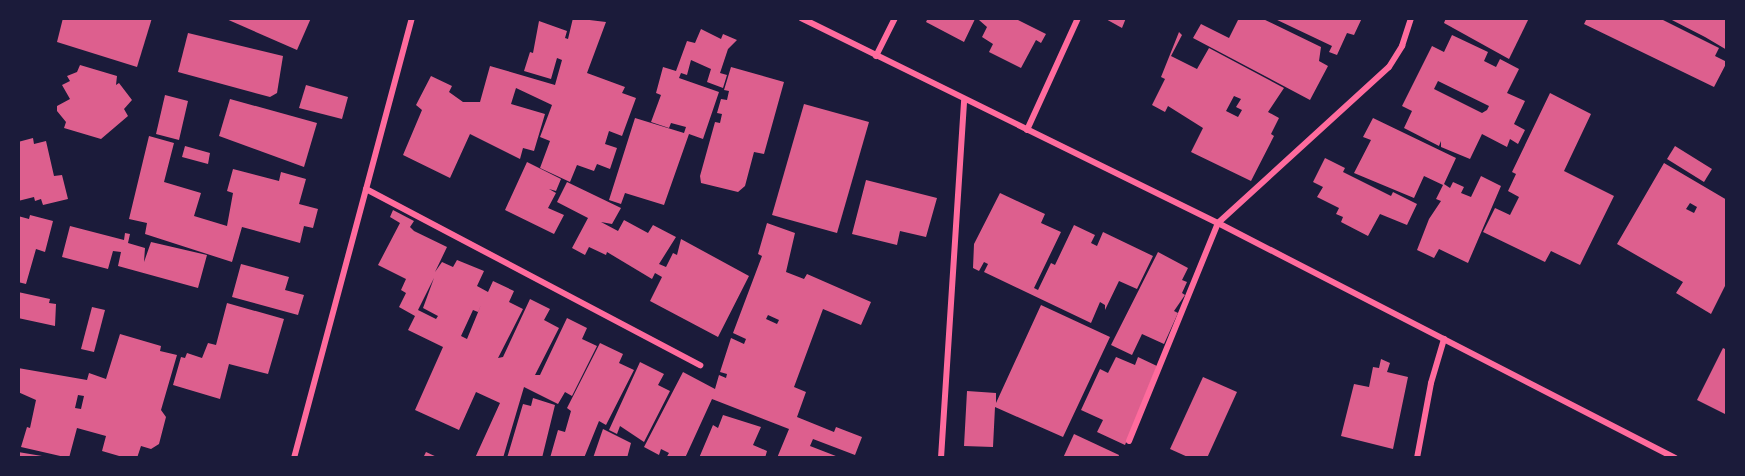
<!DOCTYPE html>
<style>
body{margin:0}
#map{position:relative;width:1745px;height:476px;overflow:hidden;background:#1b1b3a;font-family:"Fira Sans",sans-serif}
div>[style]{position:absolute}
.building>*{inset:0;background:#dd5f8e}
.minor>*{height:6px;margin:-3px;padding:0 3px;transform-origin:3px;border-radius:3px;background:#ff6b9d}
span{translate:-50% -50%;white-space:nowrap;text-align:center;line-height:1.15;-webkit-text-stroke:5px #1b1b3a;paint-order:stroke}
.frame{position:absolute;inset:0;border:20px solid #1b1b3a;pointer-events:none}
</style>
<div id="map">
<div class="building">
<div style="clip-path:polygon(63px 18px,152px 18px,137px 67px,57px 42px)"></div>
<div style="clip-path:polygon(224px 18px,311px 18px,297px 50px)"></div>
<div style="clip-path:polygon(573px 18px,606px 22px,587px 73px,625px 87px,622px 93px,636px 98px,622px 136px,609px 131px,605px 144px,617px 148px,610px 169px,597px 164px,594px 171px,577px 165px,570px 182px,540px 168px,550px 141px,540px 137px,552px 105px,516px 88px,511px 104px,545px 114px,534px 151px,523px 148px,520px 159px,470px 134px,450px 178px,403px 155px,422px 110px,416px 105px,431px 76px,452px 86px,449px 92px,463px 102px,480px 102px,490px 66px,555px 85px,562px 60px,557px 58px,551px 79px,524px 71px,530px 52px,533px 53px,539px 21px,567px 31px,565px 38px,568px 39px)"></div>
<div style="clip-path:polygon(928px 18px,1014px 18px,1046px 34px,1041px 43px,1036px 40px,1021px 68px,989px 52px,993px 44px,982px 37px,987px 27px,979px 20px,975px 19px,964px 42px,926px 22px)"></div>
<div style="clip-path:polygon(1104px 18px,1126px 18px,1122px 28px)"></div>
<div style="clip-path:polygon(1239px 18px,1261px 18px,1321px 47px,1319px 61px,1328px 66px,1310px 100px,1193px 38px,1201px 24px,1229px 38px)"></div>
<div style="clip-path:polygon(1273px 18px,1362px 18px,1354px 35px,1347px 33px,1337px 55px,1329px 52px,1332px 46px)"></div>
<div style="clip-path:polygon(1446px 18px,1529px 18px,1509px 59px,1444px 23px)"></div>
<div style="clip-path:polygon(1587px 18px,1659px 18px,1719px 48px,1715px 56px,1727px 62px,1714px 87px,1584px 24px)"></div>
<div style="clip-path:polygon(1668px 18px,1727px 18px,1727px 50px,1705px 37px)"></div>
<div style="clip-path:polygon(701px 29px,721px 39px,723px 34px,737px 40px,728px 49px,720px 73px,727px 75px,723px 88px,707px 82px,711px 69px,691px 60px,687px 75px,681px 73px,679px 78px,719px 92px,703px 139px,689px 134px,664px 205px,625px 193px,621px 204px,609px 200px,635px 118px,684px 133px,686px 127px,671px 123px,669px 128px,651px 122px,661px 95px,656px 93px,663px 67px,676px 71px,687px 41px,695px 43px)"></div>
<div style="clip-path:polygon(evenodd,1179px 32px,1182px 35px,1171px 56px,1197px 69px,1209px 48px,1284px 88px,1268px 112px,1279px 118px,1271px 134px,1274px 136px,1251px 181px,1191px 152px,1203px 128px,1168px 106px,1165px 112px,1152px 105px,1165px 79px,1161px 77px,1179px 32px,1234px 96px,1241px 99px,1236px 107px,1242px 110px,1238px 117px,1226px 111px,1234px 96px)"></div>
<div style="clip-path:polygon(188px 33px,283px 56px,277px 93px,270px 97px,178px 72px)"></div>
<div style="clip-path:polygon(evenodd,1452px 35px,1488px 52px,1484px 61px,1496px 67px,1500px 59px,1519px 69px,1507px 93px,1525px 101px,1514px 124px,1525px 130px,1518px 144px,1510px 139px,1507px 147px,1482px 134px,1470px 159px,1441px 147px,1441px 141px,1439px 146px,1404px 128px,1412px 111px,1402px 106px,1432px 46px,1444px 52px,1452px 35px,1438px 81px,1489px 106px,1487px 110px,1482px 113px,1434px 89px,1438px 81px)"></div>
<div style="clip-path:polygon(80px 65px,117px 76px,116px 85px,119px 83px,132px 100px,124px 109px,128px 116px,101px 139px,64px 128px,66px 122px,57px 111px,57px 106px,70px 99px,62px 85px,70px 81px,67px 76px,77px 72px)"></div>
<div style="clip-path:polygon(731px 67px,784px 82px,764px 154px,754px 152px,745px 186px,738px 192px,701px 183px,700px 176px,715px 122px,720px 123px,722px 114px,717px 113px,721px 99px,727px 100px,729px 91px,724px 90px)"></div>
<div style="clip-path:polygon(306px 85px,348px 97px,342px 119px,299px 108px)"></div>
<div style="clip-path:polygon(1550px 93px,1591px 114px,1564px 171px,1614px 196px,1580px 265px,1551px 251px,1545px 262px,1483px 232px,1495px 208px,1510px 215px,1519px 197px,1508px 191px,1516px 174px,1512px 172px)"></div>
<div style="clip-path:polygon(165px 95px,188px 101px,179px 140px,156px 134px)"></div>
<div style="clip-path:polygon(230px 99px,317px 123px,304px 167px,219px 136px)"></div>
<div style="clip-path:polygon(804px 104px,869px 122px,837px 233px,772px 215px)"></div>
<div style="clip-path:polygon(1373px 118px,1456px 158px,1444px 184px,1450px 188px,1453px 182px,1464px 187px,1461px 193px,1471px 197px,1481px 176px,1501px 186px,1468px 263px,1439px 249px,1434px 258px,1417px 250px,1429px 219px,1441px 201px,1436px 199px,1443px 185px,1424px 176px,1414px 198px,1354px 173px,1371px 140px,1363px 137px)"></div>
<div style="clip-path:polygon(149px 136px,174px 143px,164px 182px,201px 193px,194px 216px,227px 226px,233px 193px,227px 191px,233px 169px,279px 181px,281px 172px,306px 179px,299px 204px,318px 209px,313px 228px,304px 226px,300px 243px,242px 227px,232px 262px,145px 234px,147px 223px,129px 219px)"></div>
<div style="clip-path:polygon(33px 138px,34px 144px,46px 141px,54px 176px,62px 175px,68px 199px,43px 205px,41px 199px,35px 201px,34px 197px,18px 201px,18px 142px)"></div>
<div style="clip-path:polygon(185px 146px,210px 153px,208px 164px,182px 157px)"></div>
<div style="clip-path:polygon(1675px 146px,1712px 169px,1704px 182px,1667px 159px)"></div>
<div style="clip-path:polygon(1325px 158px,1345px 168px,1343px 172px,1391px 196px,1393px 192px,1417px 204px,1407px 225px,1380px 214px,1368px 236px,1341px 222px,1343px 217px,1336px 214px,1339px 208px,1317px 197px,1323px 187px,1313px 182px)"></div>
<div style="clip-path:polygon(527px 162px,561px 179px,556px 191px,549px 189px,556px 193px,548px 208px,564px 215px,554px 234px,505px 210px)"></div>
<div style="clip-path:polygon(evenodd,1664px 163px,1727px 200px,1727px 282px,1711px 314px,1676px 293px,1683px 282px,1617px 244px,1664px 163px,1690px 203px,1697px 207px,1694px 213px,1686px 209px,1690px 203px)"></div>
<div style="clip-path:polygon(866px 180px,937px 198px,926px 237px,900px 231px,897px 245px,852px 234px)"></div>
<div style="clip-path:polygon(567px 182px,621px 208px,612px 224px,601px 222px,618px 231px,624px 220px,648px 233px,653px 225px,676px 237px,659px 264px,666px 267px,673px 253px,677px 255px,681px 239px,749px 276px,718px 337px,650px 301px,662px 277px,655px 273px,652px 279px,607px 252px,606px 255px,589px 247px,585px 255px,572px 248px,588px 218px,557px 202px)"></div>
<div style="clip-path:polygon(1000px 193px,1045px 214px,1041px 223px,1061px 232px,1034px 288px,1038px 290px,1051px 263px,1055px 265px,1074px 225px,1095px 235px,1091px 243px,1097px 246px,1103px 232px,1153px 256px,1137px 289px,1119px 281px,1105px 310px,1105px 305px,1100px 302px,1091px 323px,984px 272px,988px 264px,984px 262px,979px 271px,973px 268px,974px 244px)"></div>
<div style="clip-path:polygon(evenodd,393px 210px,414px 221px,410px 227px,414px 231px,447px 247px,435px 272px,442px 262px,453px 267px,457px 260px,484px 271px,477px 286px,488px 292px,493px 281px,514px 291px,509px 302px,523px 309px,498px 358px,503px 357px,530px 299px,550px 309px,544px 320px,559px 328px,535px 375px,540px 375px,567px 318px,587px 328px,582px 339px,597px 346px,572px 396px,565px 392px,558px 404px,524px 387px,503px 458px,475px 458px,500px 403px,476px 392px,459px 430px,415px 410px,443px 347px,408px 330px,415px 316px,399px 307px,406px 293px,401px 290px,406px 279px,378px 265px,400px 223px,390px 217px,393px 210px,434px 278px,423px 308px,438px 316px,436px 319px,418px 310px,434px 278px,393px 210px,481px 305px,467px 339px,461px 336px,473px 310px,478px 312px,481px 305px)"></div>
<div style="clip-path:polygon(30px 215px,53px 221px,52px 225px,45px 252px,36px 249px,26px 284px,18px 282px,18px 216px,29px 219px)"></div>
<div style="clip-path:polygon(evenodd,767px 223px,795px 233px,786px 272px,804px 279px,807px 274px,871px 302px,861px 325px,823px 309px,794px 387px,806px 392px,797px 417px,834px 432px,836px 427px,862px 437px,855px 455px,813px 439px,810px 446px,841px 458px,777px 458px,789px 429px,712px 399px,685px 458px,666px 458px,669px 453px,661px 449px,659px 455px,644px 447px,683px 372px,715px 389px,719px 375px,726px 378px,727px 374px,720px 372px,731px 338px,744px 344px,746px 339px,733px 333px,762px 256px,758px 254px,767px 223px,768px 315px,779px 320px,777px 324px,766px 319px,768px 315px)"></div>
<div style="clip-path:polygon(70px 226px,124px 240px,125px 233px,130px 234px,128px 243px,145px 248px,144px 262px,151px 242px,207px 255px,198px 288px,118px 266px,121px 252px,113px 251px,108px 269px,62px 257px)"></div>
<div style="clip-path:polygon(1158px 252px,1188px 268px,1182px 280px,1187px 282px,1182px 293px,1185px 295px,1174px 311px,1178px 313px,1164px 344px,1142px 334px,1132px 355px,1111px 345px)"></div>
<div style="clip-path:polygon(241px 264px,289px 277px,285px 290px,304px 295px,298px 315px,232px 297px)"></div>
<div style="clip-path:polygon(18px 292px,50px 299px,49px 303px,56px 304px,55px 326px,18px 318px)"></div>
<div style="clip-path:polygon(227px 303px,284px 319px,268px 374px,229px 364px,220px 399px,173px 385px,181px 357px,185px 358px,187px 353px,202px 358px,208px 343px,216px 345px)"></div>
<div style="clip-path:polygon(1041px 305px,1110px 337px,1063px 437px,995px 407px,993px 447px,964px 446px,967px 391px,996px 393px,996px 403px)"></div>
<div style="clip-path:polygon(92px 307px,105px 310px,94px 352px,81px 349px)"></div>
<div style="clip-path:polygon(evenodd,120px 334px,161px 346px,160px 351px,177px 355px,161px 410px,166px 417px,159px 444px,151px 449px,141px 446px,137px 458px,126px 458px,102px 451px,106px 436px,77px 428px,69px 458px,21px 447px,27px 427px,30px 428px,36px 400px,18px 392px,18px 368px,87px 380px,89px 373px,106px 379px,120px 334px,78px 395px,84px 396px,81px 409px,75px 408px,78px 395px)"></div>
<div style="clip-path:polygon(600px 343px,623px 354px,619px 363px,634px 370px,606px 425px,599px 421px,584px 458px,550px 458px,558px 430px,565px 432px,571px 411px,567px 408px)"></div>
<div style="clip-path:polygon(1723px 348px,1727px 350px,1727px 415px,1697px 400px)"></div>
<div style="clip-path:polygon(1116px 357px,1135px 365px,1138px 357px,1157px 366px,1125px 445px,1097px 432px,1103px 420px,1081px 410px,1100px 369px,1108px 373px)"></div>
<div style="clip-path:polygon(1381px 359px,1390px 363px,1387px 372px,1408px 377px,1393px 449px,1341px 436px,1354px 384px,1369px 387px,1373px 367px,1379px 368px)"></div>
<div style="clip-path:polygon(640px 362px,664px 374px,658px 385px,670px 391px,644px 442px,620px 426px,617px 434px,609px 430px)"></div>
<div style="clip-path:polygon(1203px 377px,1237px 392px,1207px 458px,1190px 458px,1170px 449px)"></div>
<div style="clip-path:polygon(533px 398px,555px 405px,542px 458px,507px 458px,523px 404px,531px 406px)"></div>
<div style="clip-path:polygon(723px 415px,761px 427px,753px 445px,767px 451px,765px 458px,699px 458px,713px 425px,718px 428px)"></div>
<div style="clip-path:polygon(603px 429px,631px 443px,627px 458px,593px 458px)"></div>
<div style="clip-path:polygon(1074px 434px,1119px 455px,1118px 458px,1063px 458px)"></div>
<div style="clip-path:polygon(18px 452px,48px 457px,48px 458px,18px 458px)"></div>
<div style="clip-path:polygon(426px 452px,439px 458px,423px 458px)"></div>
</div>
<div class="minor">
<div style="left:801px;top:18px;width:465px;rotate:26.2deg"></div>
<div style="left:1218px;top:223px;width:514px;rotate:27.21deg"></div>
<div style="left:876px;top:56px;width:42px;rotate:-63.4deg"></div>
<div style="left:1027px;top:130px;width:123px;rotate:-65.5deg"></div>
<div style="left:366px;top:189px;width:378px;rotate:27.8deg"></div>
<div style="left:1129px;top:441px;width:235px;rotate:-67.8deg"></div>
<div style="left:1218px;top:223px;width:231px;rotate:-42.4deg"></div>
<div style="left:1389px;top:67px;width:25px;rotate:-58deg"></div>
<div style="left:1402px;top:46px;width:29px;rotate:-72deg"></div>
<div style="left:294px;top:458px;width:456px;rotate:-75deg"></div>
<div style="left:941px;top:458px;width:359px;rotate:-86.3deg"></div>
<div style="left:1417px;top:458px;width:76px;rotate:-79.4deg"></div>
<div style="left:1431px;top:383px;width:46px;rotate:-73.5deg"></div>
</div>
<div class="frame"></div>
</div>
